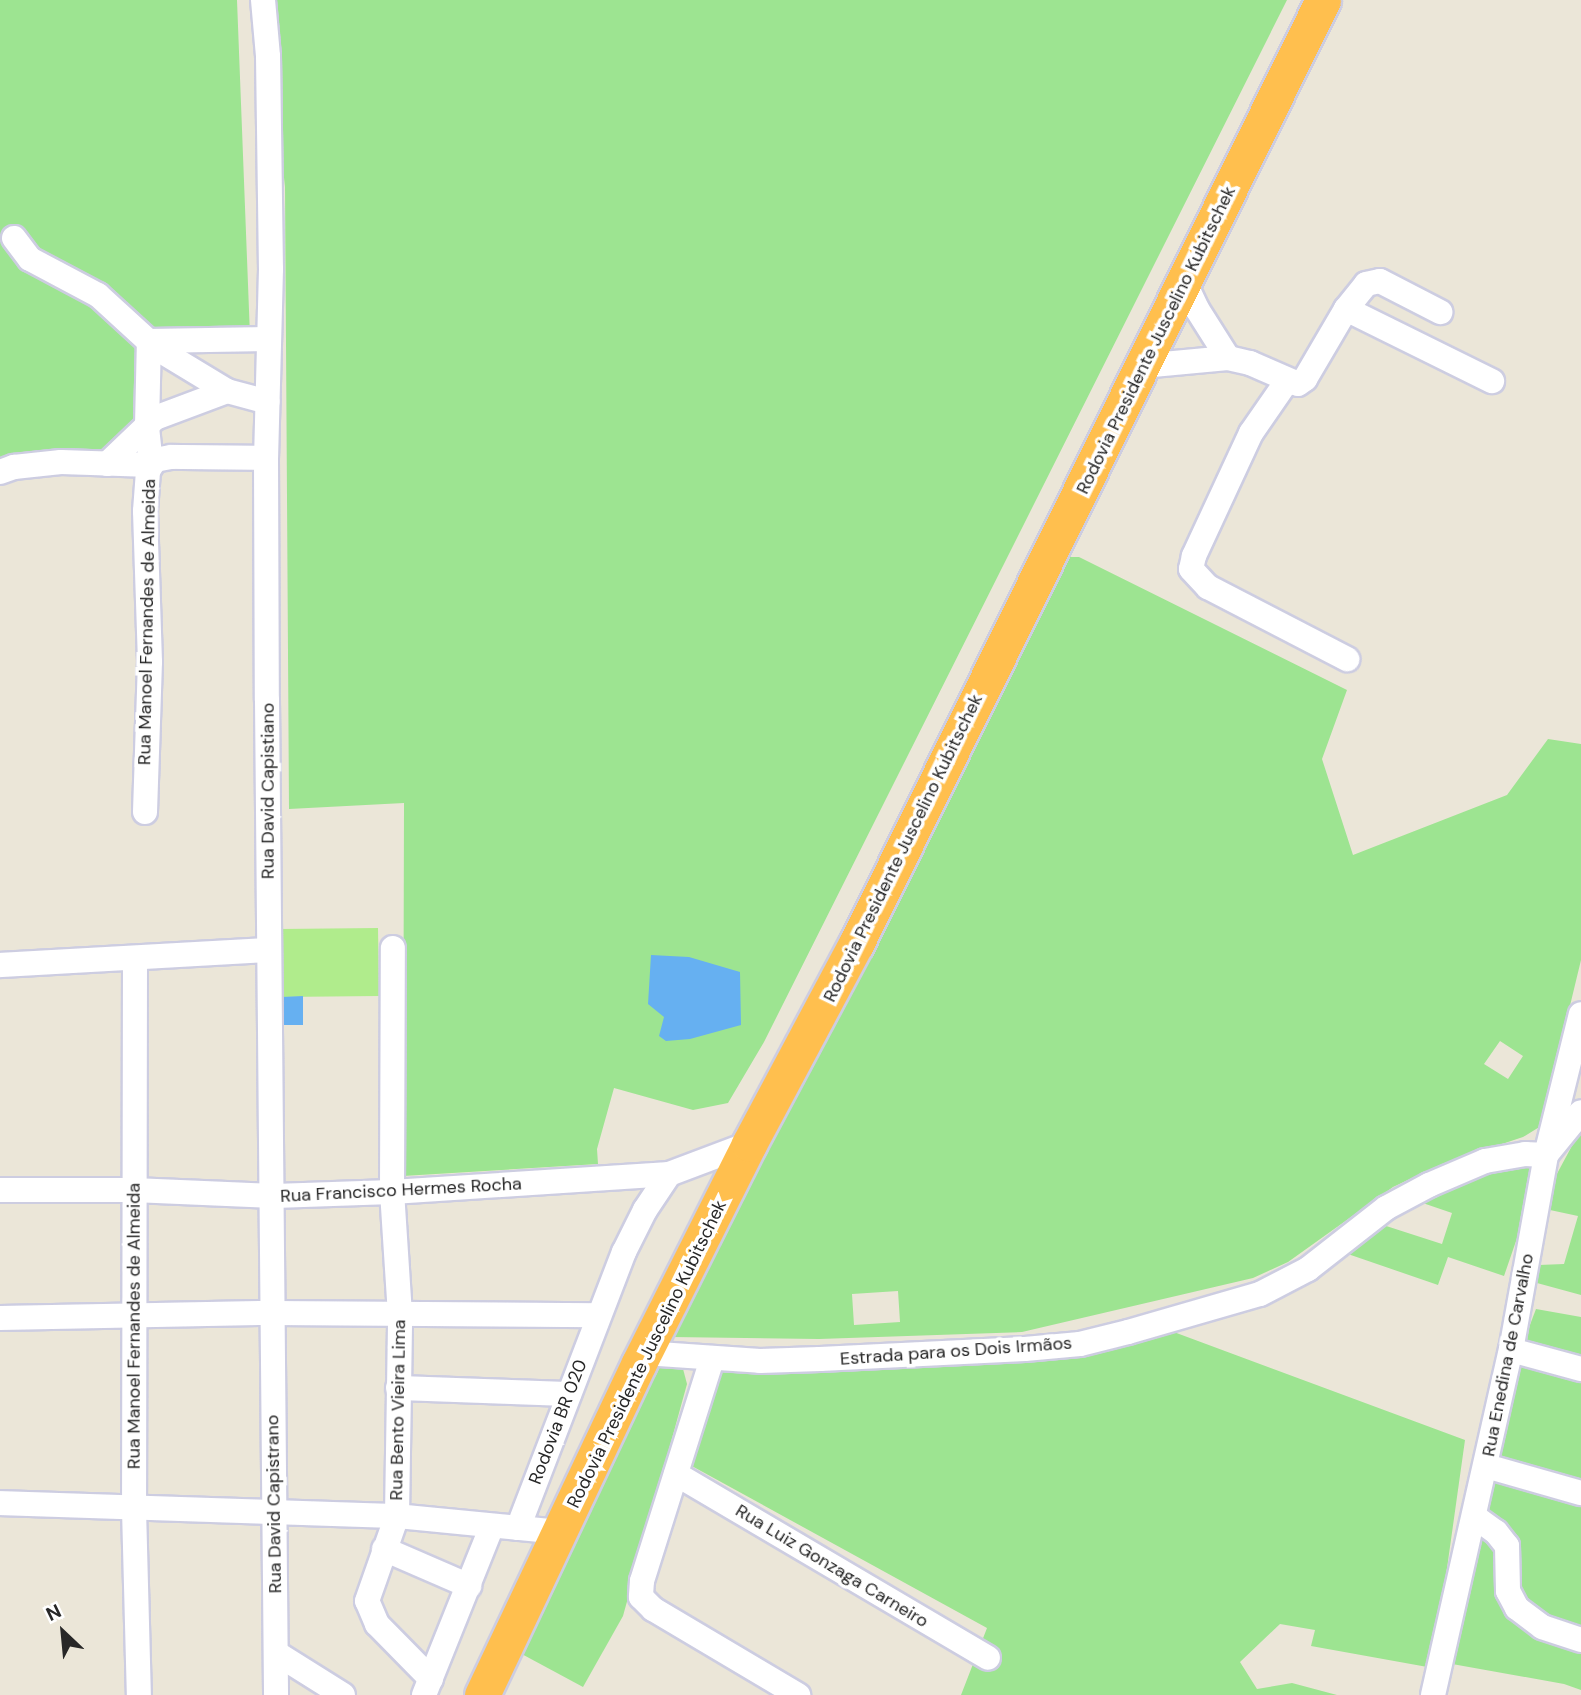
<!DOCTYPE html>
<meta charset="utf-8">
<style>
body{margin:0}
#map{position:relative;width:1581px;height:1695px;overflow:hidden;background:#ebe6d8;font-family:"DM Sans",sans-serif}
div>[style]{position:absolute}
.green>*{inset:0;background:#9de491}
.pitch>*{inset:0;background:#b0ec8c}
.water>*{inset:0;background:#66b0f1}
.roads{filter:drop-shadow(2px 0 #cdcde1) drop-shadow(-2px 0 #cdcde1) drop-shadow(0 2px #cdcde1) drop-shadow(0 -2px #cdcde1)}
.minor>*{height:24px;margin:-12px;padding:0 12px;transform-origin:12px;border-radius:12px;background:#fff}
.highway>*{height:35px;margin:-17.5px;padding:0 17.5px;transform-origin:17.5px;border-radius:17.5px;background:#ffbf4e}
span{translate:-50% -50%;white-space:nowrap;text-align:center;line-height:1.15;-webkit-text-stroke:7px #fff;paint-order:stroke}
.street-label{font-size:18px;color:#272727}
.north{position:absolute;left:28px;top:1597px;width:70px;height:70px;-webkit-text-stroke:5px #fff;paint-order:stroke;rotate:334deg;font-size:19px;font-weight:700;line-height:28px;text-align:center;color:#272727}
.north::after{content:'';display:block;margin:auto;width:24px;height:32px;background:#272727;clip-path:polygon(50% 0,100% 100%,50% 72%,0 100%)}
</style>
<div id="map">
<div class="green">
<div style="clip-path:polygon(0 0,237px 0,250px 336px,145px 339px,138px 426px,104px 457px,0 470px)"></div>
<div style="clip-path:polygon(265px 0,1287px 0,764px 1042px,728px 1103px,693px 1110px,614px 1088px,597px 1149px,598px 1164px,403px 1176px,404px 803px,289px 809px,285px 187px)"></div>
<div style="clip-path:polygon(evenodd,1065px 557px,1079px 557px,1347px 690px,1322px 759px,1353px 855px,1507px 795px,1548px 739px,1581px 744px,1581px 960px,1541px 1126px,1523px 1137px,1442px 1164px,1393px 1187px,1288px 1262px,1253px 1278px,1022px 1332px,819px 1339px,672px 1337px,1065px 557px,1500px 1041px,1523px 1056px,1508px 1079px,1484px 1064px,1500px 1041px,1065px 557px,898px 1291px,900px 1322px,854px 1325px,852px 1294px,898px 1291px)"></div>
<div style="clip-path:polygon(1581px 1129px,1581px 1295px,1537px 1283px,1539px 1265px,1564px 1264px,1578px 1216px,1550px 1210px,1552px 1183px)"></div>
<div style="clip-path:polygon(1523px 1159px,1537px 1180px,1504px 1276px,1448px 1257px,1438px 1285px,1345px 1253px,1380px 1224px,1442px 1244px,1452px 1213px,1411px 1199px)"></div>
<div style="clip-path:polygon(1536px 1309px,1581px 1317px,1581px 1367px,1520px 1351px)"></div>
<div style="clip-path:polygon(1163px 1328px,1465px 1440px,1433px 1668px,1311px 1646px,1315px 1630px,1280px 1624px,1240px 1662px,1257px 1689px,1292px 1683px,1337px 1695px,961px 1695px,987px 1628px,690px 1465px,721px 1365px)"></div>
<div style="clip-path:polygon(1511px 1350px,1581px 1370px,1581px 1690px,1564px 1684px,1441px 1662px)"></div>
<div style="clip-path:polygon(682px 1365px,687px 1384px,623px 1616px,583px 1687px,518px 1652px,569px 1535px,657px 1367px)"></div>
</div>
<div class="pitch">
<div style="clip-path:polygon(378px 928px,379px 996px,281px 997px,280px 929px)"></div>
</div>
<div class="water">
<div style="clip-path:polygon(651px 955px,689px 957px,740px 972px,741px 1025px,690px 1039px,666px 1041px,659px 1036px,664px 1017px,648px 1004px)"></div>
<div style="clip-path:polygon(303px 996px,303px 1025px,281px 1025px,281px 997px)"></div>
</div>
<div class="roads">
<div class="minor">
<div style="left:263px;top:0;width:56px;rotate:84.9deg"></div>
<div style="left:268px;top:56px;width:213px;rotate:89.2deg"></div>
<div style="left:271px;top:269px;width:189px;rotate:91.5deg"></div>
<div style="left:266px;top:458px;width:242px;rotate:89.8deg"></div>
<div style="left:267px;top:700px;width:995px;rotate:89.48deg"></div>
<div style="left:14px;top:238px;width:26px;rotate:53deg"></div>
<div style="left:30px;top:259px;width:77px;rotate:27.9deg"></div>
<div style="left:98px;top:295px;width:79px;rotate:42.4deg"></div>
<div style="left:156px;top:348px;width:83px;rotate:31.2deg"></div>
<div style="left:227px;top:391px;width:42px;rotate:15deg"></div>
<div style="left:1184px;top:281px;width:31px;rotate:65deg"></div>
<div style="left:1197px;top:309px;width:58px;rotate:57.7deg"></div>
<div style="left:1346px;top:309px;width:163px;rotate:26.3deg"></div>
<div style="left:1142px;top:366px;width:86px;rotate:-5.3deg"></div>
<div style="left:1228px;top:358px;width:23px;rotate:13deg"></div>
<div style="left:1250px;top:363px;width:52px;rotate:23.6deg"></div>
<div style="left:1298px;top:384px;width:9px;rotate:-36deg"></div>
<div style="left:1305px;top:379px;width:81px;rotate:-59.6deg"></div>
<div style="left:1346px;top:309px;width:32px;rotate:-51deg"></div>
<div style="left:1366px;top:284px;width:14px;rotate:-12deg"></div>
<div style="left:1380px;top:281px;width:68px;rotate:27.3deg"></div>
<div style="left:1287px;top:381px;width:63px;rotate:124.7deg"></div>
<div style="left:1251px;top:433px;width:136px;rotate:114.9deg"></div>
<div style="left:1194px;top:556px;width:13px;rotate:103deg"></div>
<div style="left:1191px;top:569px;width:25px;rotate:47deg"></div>
<div style="left:1208px;top:587px;width:157px;rotate:27.4deg"></div>
<div style="left:107px;top:464px;width:66px;rotate:-43.8deg"></div>
<div style="left:155px;top:418px;width:77px;rotate:-20.6deg"></div>
<div style="left:0;top:472px;width:15px;rotate:-20deg"></div>
<div style="left:14px;top:467px;width:47px;rotate:-6.1deg"></div>
<div style="left:61px;top:462px;width:90px;rotate:1.9deg"></div>
<div style="left:151px;top:465px;width:39px;rotate:-96deg"></div>
<div style="left:147px;top:426px;width:85px;rotate:-88.7deg"></div>
<div style="left:149px;top:341px;width:120px;rotate:-1deg"></div>
<div style="left:145px;top:812px;width:150px;rotate:-88.1deg"></div>
<div style="left:150px;top:662px;width:151px;rotate:-91.9deg"></div>
<div style="left:145px;top:511px;width:40px;rotate:-85.7deg"></div>
<div style="left:148px;top:471px;width:13px;rotate:-58deg"></div>
<div style="left:155px;top:460px;width:16px;rotate:-11deg"></div>
<div style="left:171px;top:457px;width:95px;rotate:0.6deg"></div>
<div style="left:135px;top:958px;width:551px;rotate:90.1deg"></div>
<div style="left:134px;top:1509px;width:186px;rotate:88.5deg"></div>
<div style="left:0;top:965px;width:269px;rotate:-3.2deg"></div>
<div style="left:0;top:1190px;width:133px"></div>
<div style="left:133px;top:1190px;width:141px;rotate:2.4deg"></div>
<div style="left:274px;top:1196px;width:118px;rotate:-1.9deg"></div>
<div style="left:392px;top:1192px;width:278px;rotate:-3.7deg"></div>
<div style="left:0;top:1318px;width:272px;rotate:-1.1deg"></div>
<div style="left:272px;top:1313px;width:327px;rotate:0.4deg"></div>
<div style="left:1511px;top:1350px;width:73px;rotate:15.2deg"></div>
<div style="left:644px;top:1353px;width:116px;rotate:3.9deg"></div>
<div style="left:760px;top:1361px;width:60px;rotate:-1.9deg"></div>
<div style="left:820px;top:1359px;width:205px;rotate:-2.8deg"></div>
<div style="left:1025px;top:1349px;width:55px;rotate:-5.2deg"></div>
<div style="left:1080px;top:1344px;width:49px;rotate:-14deg"></div>
<div style="left:1128px;top:1332px;width:137px;rotate:-16.1deg"></div>
<div style="left:1260px;top:1294px;width:54px;rotate:-27.5deg"></div>
<div style="left:1308px;top:1269px;width:99px;rotate:-38deg"></div>
<div style="left:1386px;top:1208px;width:49px;rotate:-28.1deg"></div>
<div style="left:1429px;top:1185px;width:61px;rotate:-23.2deg"></div>
<div style="left:1485px;top:1161px;width:41px;rotate:-9.9deg"></div>
<div style="left:1525px;top:1154px;width:21px;rotate:3deg"></div>
<div style="left:1546px;top:1155px;width:55px;rotate:-50.9deg"></div>
<div style="left:712px;top:1359px;width:233px;rotate:107.5deg"></div>
<div style="left:642px;top:1581px;width:16px;rotate:94deg"></div>
<div style="left:641px;top:1597px;width:17px;rotate:45deg"></div>
<div style="left:653px;top:1609px;width:169px;rotate:30.7deg"></div>
<div style="left:398px;top:1388px;width:171px;rotate:2deg"></div>
<div style="left:1486px;top:1466px;width:99px;rotate:15.9deg"></div>
<div style="left:676px;top:1474px;width:362px;rotate:30.5deg"></div>
<div style="left:0;top:1503px;width:397px;rotate:1.9deg"></div>
<div style="left:397px;top:1516px;width:201px;rotate:-89.1deg"></div>
<div style="left:400px;top:1315px;width:123px;rotate:-93.7deg"></div>
<div style="left:392px;top:1192px;width:244px;rotate:-89.8deg"></div>
<div style="left:1475px;top:1517px;width:26px;rotate:36deg"></div>
<div style="left:1496px;top:1532px;width:18px;rotate:52deg"></div>
<div style="left:1507px;top:1546px;width:45px;rotate:88.7deg"></div>
<div style="left:1508px;top:1591px;width:19px;rotate:62deg"></div>
<div style="left:1517px;top:1608px;width:31px;rotate:37deg"></div>
<div style="left:1542px;top:1627px;width:41px;rotate:18.4deg"></div>
<div style="left:518px;top:1528px;width:296px;rotate:-69deg"></div>
<div style="left:624px;top:1252px;width:47px;rotate:-63.4deg"></div>
<div style="left:645px;top:1210px;width:43px;rotate:-56.3deg"></div>
<div style="left:669px;top:1174px;width:85px;rotate:-20.6deg"></div>
<div style="left:384px;top:1549px;width:93px;rotate:23.5deg"></div>
<div style="left:276px;top:1653px;width:79px;rotate:32.1deg"></div>
<div style="left:431px;top:1679px;width:77px;rotate:-134.5deg"></div>
<div style="left:377px;top:1624px;width:25px;rotate:-113deg"></div>
<div style="left:367px;top:1601px;width:90px;rotate:-70.6deg"></div>
<div style="left:397px;top:1516px;width:165px;rotate:5.6deg"></div>
<div style="left:424px;top:1695px;width:182px;rotate:-68.1deg"></div>
<div style="left:1433px;top:1695px;width:354px;rotate:-77.3deg"></div>
<div style="left:1511px;top:1350px;width:198px;rotate:-79.8deg"></div>
<div style="left:1546px;top:1155px;width:145px;rotate:-76.1deg"></div>
</div>
<div class="highway">
<div style="left:482px;top:1695px;width:367px;rotate:-64.7deg"></div>
<div style="left:639px;top:1363px;width:245px;rotate:-63.3deg"></div>
<div style="left:749px;top:1144px;width:227px;rotate:-61.9deg"></div>
<div style="left:856px;top:944px;width:1053px;rotate:-63.68deg"></div>
</div>
</div>
<div class="street-label">
<span style="left:1156px;top:340px;rotate:-64deg">Rodovia Presidente Juscelino Kubitschek</span>
<span style="left:147px;top:622px;rotate:-89deg">Rua Manoel Fernandes de Almeida</span>
<span style="left:268px;top:791px;rotate:-90deg">Rua David Capistiano</span>
<span style="left:903px;top:848px;rotate:-64deg">Rodovia Presidente Juscelino Kubitschek</span>
<span style="left:401px;top:1190px;rotate:-3deg">Rua Francisco Hermes Rocha</span>
<span style="left:134px;top:1326px;rotate:-90deg">Rua Manoel Fernandes de Almeida</span>
<span style="left:956px;top:1351px;rotate:-4deg">Estrada para os Dois Irmãos</span>
<span style="left:647px;top:1354px;rotate:-64deg">Rodovia Presidente Juscelino Kubitschek</span>
<span style="left:1508px;top:1355px;rotate:-79deg">Rua Enedina de Carvalho</span>
<span style="left:398px;top:1410px;rotate:-89deg">Rua Bento Vieira Lima</span>
<span style="left:558px;top:1422px;rotate:-69deg">Rodovia BR 020</span>
<span style="left:274px;top:1504px;rotate:-91deg">Rua David Capistrano</span>
<span style="left:832px;top:1566px;rotate:31deg">Rua Luiz Gonzaga Carneiro</span>
</div>
<div class="north">N</div>
</div>
